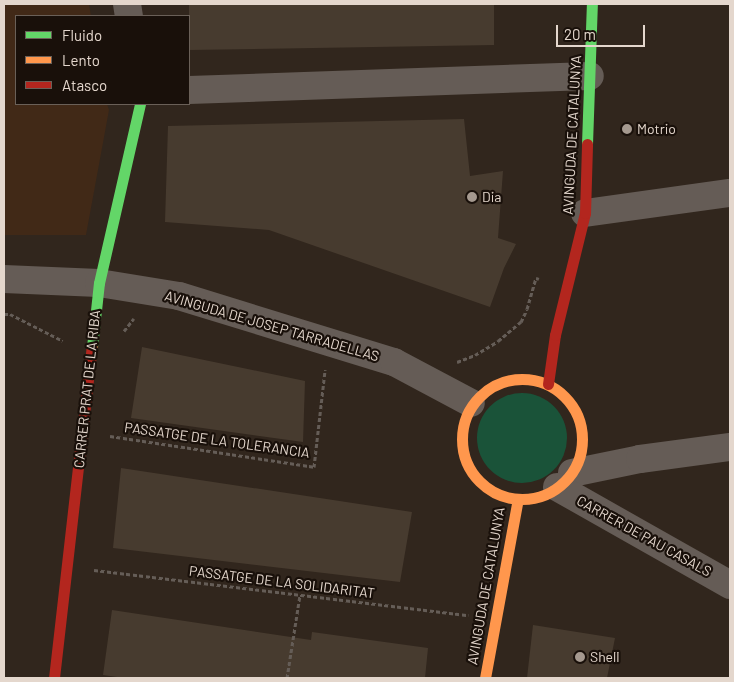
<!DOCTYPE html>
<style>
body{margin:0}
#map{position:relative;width:734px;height:682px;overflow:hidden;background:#31261d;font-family:Barlow,sans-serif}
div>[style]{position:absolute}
.built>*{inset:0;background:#412917}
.green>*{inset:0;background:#1a5339}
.round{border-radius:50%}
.building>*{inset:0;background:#473b2f}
.path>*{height:3px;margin-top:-1.5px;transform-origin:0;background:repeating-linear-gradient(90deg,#655d57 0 4px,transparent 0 6.5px)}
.street>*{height:28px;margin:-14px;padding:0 14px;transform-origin:14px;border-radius:14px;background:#655c56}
.fast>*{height:11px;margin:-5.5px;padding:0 5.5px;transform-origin:5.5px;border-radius:5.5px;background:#63d668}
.slow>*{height:11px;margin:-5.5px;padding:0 5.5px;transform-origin:5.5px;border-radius:5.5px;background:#ff974d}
.slow>.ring{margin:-5.5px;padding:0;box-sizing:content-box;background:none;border:11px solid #ff974d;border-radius:50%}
.jam>*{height:11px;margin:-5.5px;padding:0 5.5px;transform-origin:5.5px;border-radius:5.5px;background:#b3261e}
.dots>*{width:14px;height:14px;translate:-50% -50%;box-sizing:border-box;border:2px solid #19100a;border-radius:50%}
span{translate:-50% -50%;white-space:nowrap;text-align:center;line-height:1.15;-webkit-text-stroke:4.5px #19100a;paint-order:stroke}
.poi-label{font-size:14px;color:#e4d7cd}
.left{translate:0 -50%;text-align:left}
.street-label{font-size:14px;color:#e4d7cd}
.frame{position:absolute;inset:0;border:5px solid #e4d7cd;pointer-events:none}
.legend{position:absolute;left:15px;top:15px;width:175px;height:90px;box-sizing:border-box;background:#19100a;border:1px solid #6a6058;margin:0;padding:6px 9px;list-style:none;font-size:15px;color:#e4d7cd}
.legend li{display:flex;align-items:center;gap:10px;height:25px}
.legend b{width:25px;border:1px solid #6a6058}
.scale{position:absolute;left:556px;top:25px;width:89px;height:22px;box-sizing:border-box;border:2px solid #e4d7cd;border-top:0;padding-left:6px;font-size:15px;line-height:18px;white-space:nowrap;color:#e4d7cd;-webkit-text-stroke:4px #19100a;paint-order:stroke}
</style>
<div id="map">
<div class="built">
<div style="clip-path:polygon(4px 4px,89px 4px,91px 16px,16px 16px,16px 104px,107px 104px,109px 110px,86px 235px,4px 235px)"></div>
</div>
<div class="green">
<div class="round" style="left:477px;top:393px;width:90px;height:90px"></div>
</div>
<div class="building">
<div style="clip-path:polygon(189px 4px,494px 4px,494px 45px,189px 50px)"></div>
<div style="clip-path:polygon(464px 119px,470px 176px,503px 171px,498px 238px,516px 244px,504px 268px,490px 307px,269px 230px,165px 222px,168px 126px)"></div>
<div style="clip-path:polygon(142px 347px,305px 381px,303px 442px,131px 418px)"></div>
<div style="clip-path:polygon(121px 468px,412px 512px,400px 582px,113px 548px)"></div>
<div style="clip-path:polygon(112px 610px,311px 640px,312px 632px,428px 648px,425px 678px,124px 678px,103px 675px)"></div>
<div style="clip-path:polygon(533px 625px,615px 638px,607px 678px,527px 678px)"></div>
</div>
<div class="path">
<div style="left:4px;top:314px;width:6px"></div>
<div style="left:10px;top:314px;width:59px;rotate:27deg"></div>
<div style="left:124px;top:331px;width:16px;rotate:-52deg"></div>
<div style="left:457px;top:362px;width:19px;rotate:-21deg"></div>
<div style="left:475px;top:355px;width:27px;rotate:-31deg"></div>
<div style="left:498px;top:341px;width:30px;rotate:-40deg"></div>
<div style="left:521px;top:322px;width:14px;rotate:-65deg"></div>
<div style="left:527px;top:309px;width:32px;rotate:-74deg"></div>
<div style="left:536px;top:278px;width:3px;rotate:18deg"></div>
<div style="left:110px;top:436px;width:206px;rotate:8.6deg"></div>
<div style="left:314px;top:467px;width:98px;rotate:-83.5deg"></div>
<div style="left:94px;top:570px;width:377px;rotate:6.9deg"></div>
<div style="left:287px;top:678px;width:84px;rotate:-81.1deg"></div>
</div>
<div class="street">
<div style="left:127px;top:4px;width:12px;rotate:81deg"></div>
<div style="left:189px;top:90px;width:401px;rotate:-2deg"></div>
<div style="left:585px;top:213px;width:146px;rotate:-7.9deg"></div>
<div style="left:4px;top:279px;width:95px;rotate:2.4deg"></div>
<div style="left:99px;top:283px;width:81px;rotate:9.2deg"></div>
<div style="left:179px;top:296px;width:225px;rotate:17.1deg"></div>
<div style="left:394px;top:362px;width:87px;rotate:28deg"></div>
<div style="left:572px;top:473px;width:69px;rotate:-11.6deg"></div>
<div style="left:640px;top:459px;width:91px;rotate:-7.6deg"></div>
<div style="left:557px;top:487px;width:199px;rotate:29.5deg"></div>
</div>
<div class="fast">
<div style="left:587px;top:144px;width:140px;rotate:-88deg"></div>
<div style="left:92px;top:347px;width:64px;rotate:-83.8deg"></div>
<div style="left:99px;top:283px;width:184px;rotate:-77.1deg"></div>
</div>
<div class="slow">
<div class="ring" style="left:462px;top:379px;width:109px;height:109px"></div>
<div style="left:485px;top:678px;width:182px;rotate:-79.6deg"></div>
</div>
<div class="jam">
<div style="left:548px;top:384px;width:49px;rotate:-81.9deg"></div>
<div style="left:555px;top:335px;width:126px;rotate:-76.2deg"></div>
<div style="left:585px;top:213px;width:69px;rotate:-88.3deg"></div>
<div style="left:54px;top:678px;width:333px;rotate:-83.5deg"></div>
</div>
<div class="dots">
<div style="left:627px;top:129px;background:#a5998f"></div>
<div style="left:472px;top:197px;background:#a5998f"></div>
<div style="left:580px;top:657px;background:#a5998f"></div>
</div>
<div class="poi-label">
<span class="left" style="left:637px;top:129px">Motrio</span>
<span class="left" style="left:482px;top:197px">Dia</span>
<span class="left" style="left:590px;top:657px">Shell</span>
</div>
<div class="street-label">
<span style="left:572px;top:135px;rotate:-87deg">AVINGUDA DE CATALUNYA</span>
<span style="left:272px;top:326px;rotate:16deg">AVINGUDA DE JOSEP TARRADELLAS</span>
<span style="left:87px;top:389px;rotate:-84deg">CARRER PRAT DE LA RIBA</span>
<span style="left:217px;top:440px;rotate:8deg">PASSATGE DE LA TOLERANCIA</span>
<span style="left:644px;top:536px;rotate:29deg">CARRER DE PAU CASALS</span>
<span style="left:282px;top:582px;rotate:7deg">PASSATGE DE LA SOLIDARITAT</span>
<span style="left:486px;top:586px;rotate:-80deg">AVINGUDA DE CATALUNYA</span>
</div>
<div class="frame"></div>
<ul class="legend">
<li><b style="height:6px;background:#63d668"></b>Fluido</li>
<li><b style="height:6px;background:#ff974d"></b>Lento</li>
<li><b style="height:6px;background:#b3261e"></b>Atasco</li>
</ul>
<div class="scale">20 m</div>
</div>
